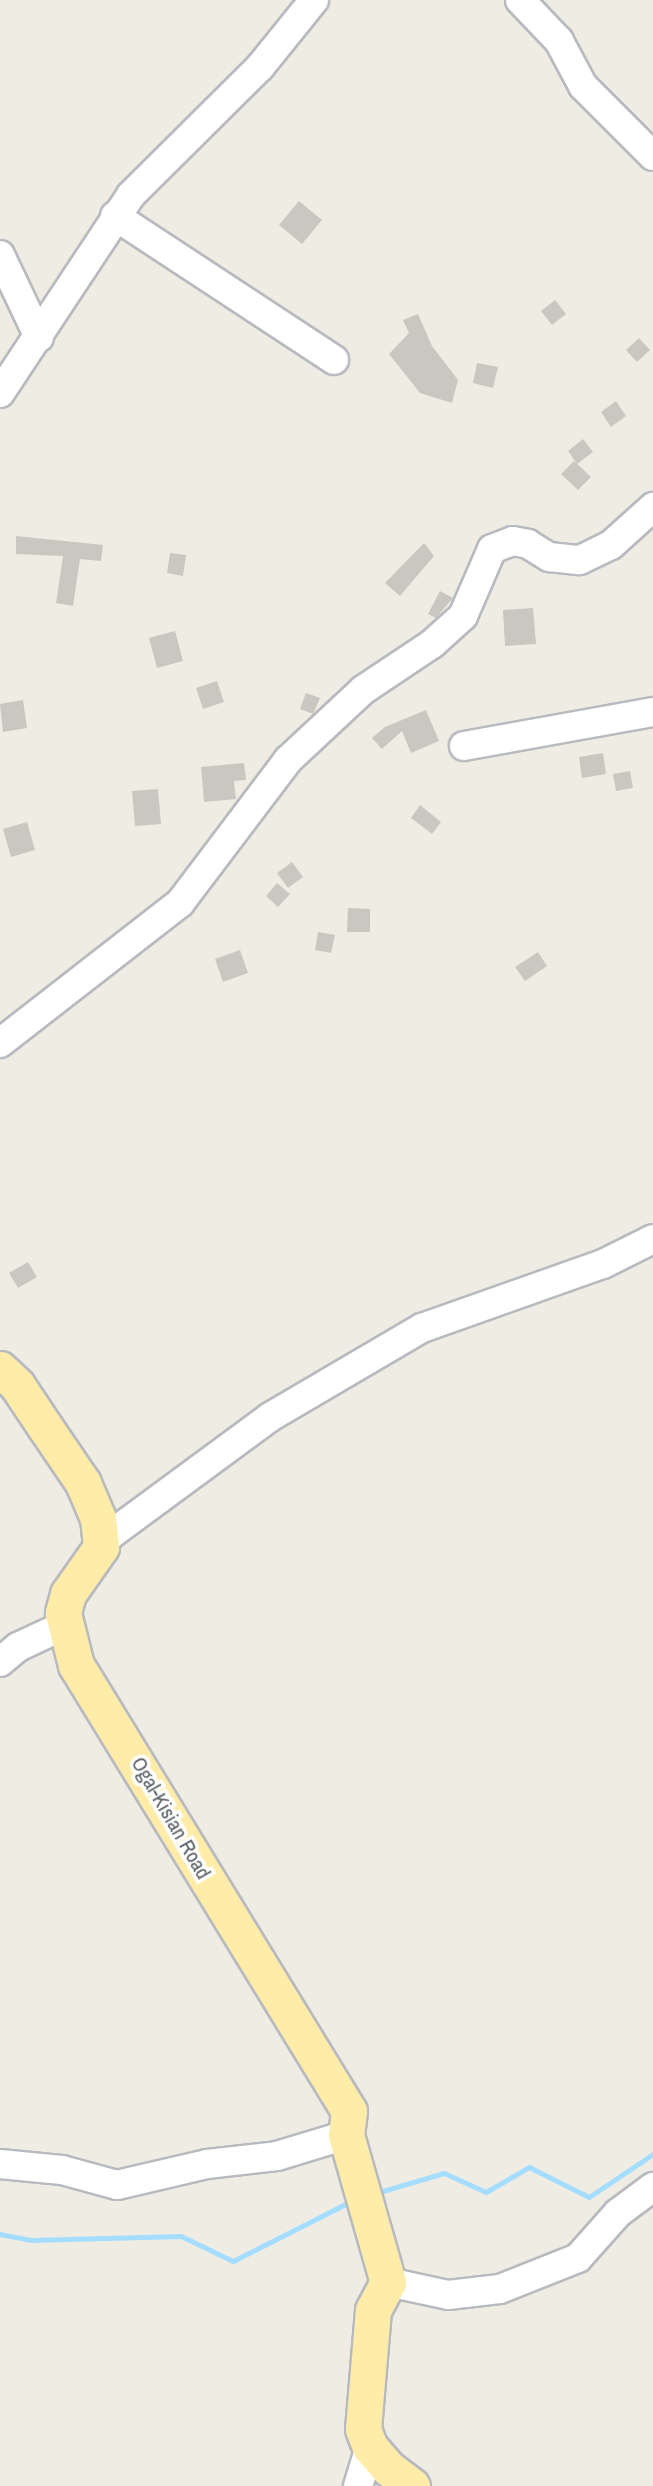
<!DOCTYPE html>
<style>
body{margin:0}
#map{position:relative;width:653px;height:2486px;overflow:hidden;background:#efece4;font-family:"Archivo Narrow",sans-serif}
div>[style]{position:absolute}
.stream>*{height:5px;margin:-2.5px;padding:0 2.5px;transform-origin:2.5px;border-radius:2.5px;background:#a4ddff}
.building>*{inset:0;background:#cac7c1}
.roads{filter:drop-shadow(2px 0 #b7babf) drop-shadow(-2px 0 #b7babf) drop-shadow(0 2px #b7babf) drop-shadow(0 -2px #b7babf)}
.minor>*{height:28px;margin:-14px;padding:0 14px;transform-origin:14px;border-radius:14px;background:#fff}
.major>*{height:35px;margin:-17.5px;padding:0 17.5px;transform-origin:17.5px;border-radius:17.5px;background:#ffeca9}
span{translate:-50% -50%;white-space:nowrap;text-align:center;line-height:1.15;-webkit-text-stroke:7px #fff;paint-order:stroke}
.street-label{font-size:21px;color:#5c6165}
</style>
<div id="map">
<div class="stream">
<div style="left:376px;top:2193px;width:71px;rotate:-16.4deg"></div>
<div style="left:444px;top:2173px;width:46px;rotate:24.3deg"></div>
<div style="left:486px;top:2192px;width:50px;rotate:-30.2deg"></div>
<div style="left:529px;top:2167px;width:67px;rotate:26.6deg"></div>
<div style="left:589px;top:2197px;width:77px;rotate:-33.9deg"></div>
<div style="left:0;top:2234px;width:32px;rotate:11deg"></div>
<div style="left:31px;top:2240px;width:150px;rotate:-1.5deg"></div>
<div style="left:181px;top:2236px;width:58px;rotate:25.7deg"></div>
<div style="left:233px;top:2261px;width:135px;rotate:-26.9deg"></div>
</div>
<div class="building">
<div style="clip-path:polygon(299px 201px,322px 220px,302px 244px,279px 225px)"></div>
<div style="clip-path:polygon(555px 300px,566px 314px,552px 325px,541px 311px)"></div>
<div style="clip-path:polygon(418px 314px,432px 346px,458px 380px,452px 403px,420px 393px,389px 354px,409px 333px,403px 320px)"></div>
<div style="clip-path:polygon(639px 338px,650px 350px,637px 362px,626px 350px)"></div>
<div style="clip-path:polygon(477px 363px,498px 367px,493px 388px,473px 383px)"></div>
<div style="clip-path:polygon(616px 401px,626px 416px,611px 427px,601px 412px)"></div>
<div style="clip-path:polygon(583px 439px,593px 452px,577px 464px,568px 451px)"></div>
<div style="clip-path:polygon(574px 461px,591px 477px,578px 490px,561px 474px)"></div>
<div style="clip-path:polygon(16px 536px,103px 545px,101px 561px,80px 559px,73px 606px,56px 603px,63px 556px,16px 554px)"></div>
<div style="clip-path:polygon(424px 543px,434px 556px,400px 596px,385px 583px)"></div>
<div style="clip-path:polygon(170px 553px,186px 555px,183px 576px,167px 573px)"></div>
<div style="clip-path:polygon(440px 591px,453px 598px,436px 618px,428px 614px)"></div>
<div style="clip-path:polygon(533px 608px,536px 644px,505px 646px,503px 610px)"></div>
<div style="clip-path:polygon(175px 631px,183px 661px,157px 668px,149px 638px)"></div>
<div style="clip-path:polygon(217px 681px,224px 702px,203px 709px,196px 688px)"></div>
<div style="clip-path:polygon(306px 693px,320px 698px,313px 714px,300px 709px)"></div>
<div style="clip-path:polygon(23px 700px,27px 728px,3px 732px,0 704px)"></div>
<div style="clip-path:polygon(426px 710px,439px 741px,411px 753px,402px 731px,382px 749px,372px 738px,385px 727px)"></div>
<div style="clip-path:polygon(603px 753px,606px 774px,582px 778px,579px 757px)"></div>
<div style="clip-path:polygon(244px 763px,246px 780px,234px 781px,236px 799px,204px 802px,201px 767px)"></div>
<div style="clip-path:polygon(630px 771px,633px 788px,616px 791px,613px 774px)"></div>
<div style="clip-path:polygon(158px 789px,161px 824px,135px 826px,132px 791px)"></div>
<div style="clip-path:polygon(420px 805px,441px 822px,432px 834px,411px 818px)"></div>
<div style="clip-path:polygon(27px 822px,35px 850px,11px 857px,3px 829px)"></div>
<div style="clip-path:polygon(292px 862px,303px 877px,288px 888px,277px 873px)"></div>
<div style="clip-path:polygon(277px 883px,290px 894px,278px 907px,266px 896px)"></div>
<div style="clip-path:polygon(348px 908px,370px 909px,370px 932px,347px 932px)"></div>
<div style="clip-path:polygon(318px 932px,335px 935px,331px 953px,315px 950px)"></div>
<div style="clip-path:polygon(240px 950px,248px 973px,223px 982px,215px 959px)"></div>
<div style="clip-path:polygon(538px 952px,547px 966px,525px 981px,515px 967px)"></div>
<div style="clip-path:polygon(28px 1262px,37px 1277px,18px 1288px,9px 1273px)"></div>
</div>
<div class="roads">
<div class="minor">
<div style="left:520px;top:0;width:57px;rotate:46.4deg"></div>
<div style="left:559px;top:41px;width:51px;rotate:61.9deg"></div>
<div style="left:583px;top:86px;width:99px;rotate:45deg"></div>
<div style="left:115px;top:216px;width:262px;rotate:33.3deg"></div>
<div style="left:0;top:255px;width:91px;rotate:64.6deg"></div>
<div style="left:0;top:393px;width:237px;rotate:-56.5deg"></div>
<div style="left:131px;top:195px;width:182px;rotate:-44.8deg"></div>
<div style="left:260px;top:67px;width:86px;rotate:-51.1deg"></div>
<div style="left:464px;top:746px;width:192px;rotate:-10.2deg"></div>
<div style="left:0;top:1043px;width:228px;rotate:-37.9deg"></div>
<div style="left:180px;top:903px;width:179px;rotate:-52.9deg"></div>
<div style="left:288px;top:760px;width:103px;rotate:-43deg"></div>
<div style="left:363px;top:690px;width:83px;rotate:-33.7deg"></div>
<div style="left:432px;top:644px;width:42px;rotate:-42.1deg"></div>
<div style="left:463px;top:616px;width:73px;rotate:-66.6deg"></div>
<div style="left:492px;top:549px;width:22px;rotate:-21deg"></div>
<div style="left:513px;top:541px;width:15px;rotate:11deg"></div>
<div style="left:528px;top:544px;width:25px;rotate:32deg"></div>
<div style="left:549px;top:557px;width:31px;rotate:6deg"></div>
<div style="left:580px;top:560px;width:34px;rotate:-26deg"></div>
<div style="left:611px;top:545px;width:57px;rotate:-42.1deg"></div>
<div style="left:101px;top:1547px;width:15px;rotate:-53deg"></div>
<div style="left:110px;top:1535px;width:199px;rotate:-36.4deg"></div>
<div style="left:270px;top:1417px;width:176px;rotate:-30.4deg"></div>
<div style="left:422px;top:1328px;width:192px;rotate:-19.5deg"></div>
<div style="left:603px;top:1264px;width:56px;rotate:-26.6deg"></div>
<div style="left:0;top:1662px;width:23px;rotate:-40deg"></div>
<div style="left:18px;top:1647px;width:52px;rotate:-25.1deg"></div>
<div style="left:0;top:2164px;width:62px;rotate:5.5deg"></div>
<div style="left:62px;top:2170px;width:57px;rotate:15.3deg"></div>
<div style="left:117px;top:2185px;width:92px;rotate:-13.1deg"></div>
<div style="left:207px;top:2164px;width:70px;rotate:-6.5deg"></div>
<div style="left:277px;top:2156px;width:72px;rotate:-16.9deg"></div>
<div style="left:388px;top:2282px;width:61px;rotate:12.2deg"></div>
<div style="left:448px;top:2295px;width:52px;rotate:-6.6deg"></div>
<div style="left:500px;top:2289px;width:84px;rotate:-21.7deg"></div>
<div style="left:578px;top:2258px;width:60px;rotate:-48.4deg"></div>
<div style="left:618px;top:2213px;width:44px;rotate:-36.6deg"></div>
<div style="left:358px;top:2486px;width:41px;rotate:-72.9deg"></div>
</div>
<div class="major">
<div style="left:0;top:1369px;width:23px;rotate:43deg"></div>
<div style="left:17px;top:1385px;width:50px;rotate:56.3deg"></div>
<div style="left:45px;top:1427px;width:68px;rotate:55.8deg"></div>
<div style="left:83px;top:1483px;width:38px;rotate:67deg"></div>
<div style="left:98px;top:1518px;width:29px;rotate:84deg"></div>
<div style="left:101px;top:1547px;width:57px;rotate:125.1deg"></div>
<div style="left:68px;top:1594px;width:20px;rotate:105deg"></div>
<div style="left:63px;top:1613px;width:54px;rotate:76deg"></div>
<div style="left:76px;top:1665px;width:523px;rotate:58.53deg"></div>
<div style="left:349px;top:2111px;width:24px;rotate:97deg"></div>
<div style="left:346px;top:2135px;width:153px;rotate:74.1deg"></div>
<div style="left:388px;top:2282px;width:32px;rotate:118deg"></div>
<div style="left:373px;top:2310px;width:119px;rotate:94.8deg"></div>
<div style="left:363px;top:2429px;width:19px;rotate:69deg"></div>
<div style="left:370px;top:2447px;width:28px;rotate:49deg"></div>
<div style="left:388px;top:2468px;width:30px;rotate:37deg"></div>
</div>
</div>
<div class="street-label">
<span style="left:171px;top:1818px;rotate:60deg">Ogal-Kisian Road</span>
</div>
</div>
